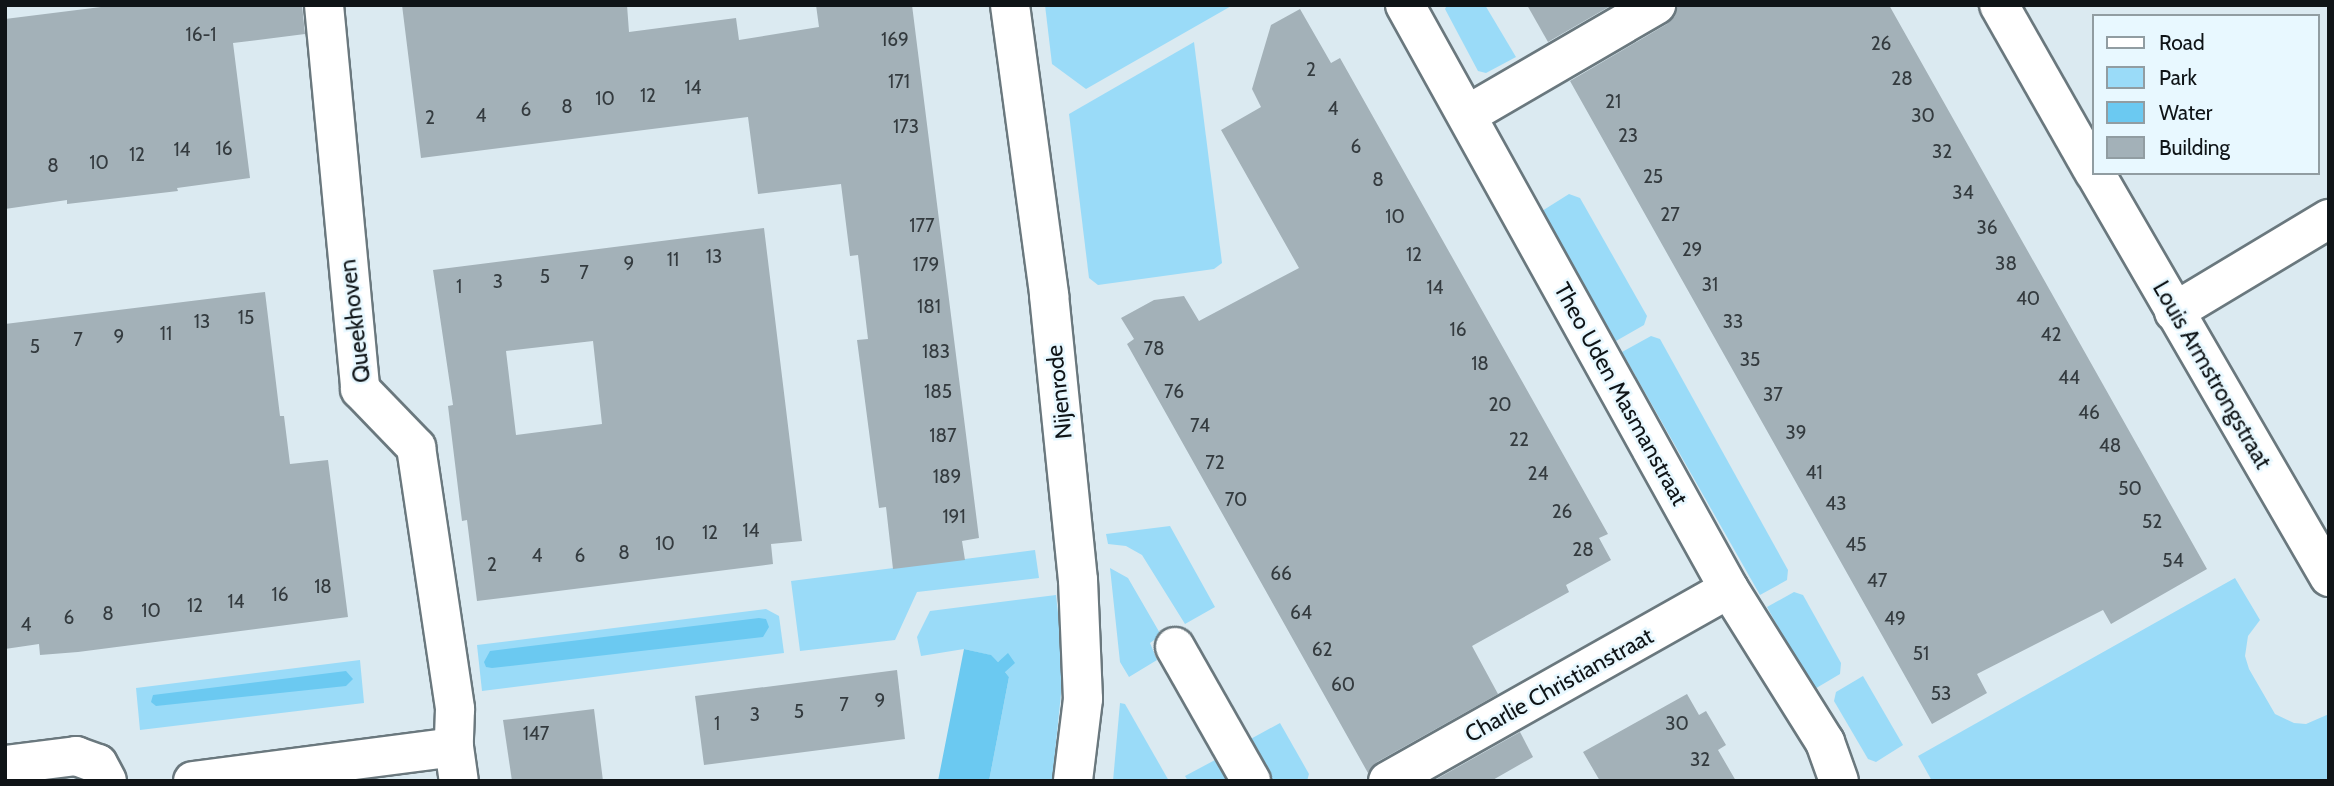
<!DOCTYPE html>
<style>
body{margin:0}
#map{position:relative;width:2334px;height:786px;overflow:hidden;background:#dbeaf1;font-family:Cabin,sans-serif}
div>[style]{position:absolute}
.green>*{inset:0;background:#9adbf8}
.water>*{inset:0;background:#6bc9f1}
.building>*{inset:0;background:#a3b1b8}
.roads{filter:drop-shadow(2px 0 #6a787e) drop-shadow(-2px 0 #6a787e) drop-shadow(0 2px #6a787e) drop-shadow(0 -2px #6a787e)}
.street>*{height:38px;margin:-19px;padding:0 19px;transform-origin:19px;border-radius:19px;background:#fff}
span{translate:-50% -50%;white-space:nowrap;text-align:center;line-height:1.15;-webkit-text-stroke:5px #e8f8ff;paint-order:stroke}
.number-label{font-size:19px;color:#343b3f}
.number-label span{-webkit-text-stroke-width:0}
.street-label{font-size:23px;color:#0f1417}
.frame{position:absolute;inset:0;border:7px solid #0f1417;pointer-events:none}
.legend{position:absolute;left:2092px;top:14px;width:228px;height:161px;box-sizing:border-box;background:#e8f8ff;border:2px solid #919da2;margin:0;padding:9px 12px;list-style:none;font-size:21px;color:#0f1417}
.legend li{display:flex;align-items:center;gap:14px;height:35px}
.legend b{width:35px;border:2px solid #919da2}
</style>
<div id="map">
<div class="green">
<div style="clip-path:polygon(1045px 5px,1233px 5px,1086px 89px,1052px 64px)"></div>
<div style="clip-path:polygon(1447px 5px,1485px 5px,1516px 57px,1486px 73px,1478px 71px,1445px 9px)"></div>
<div style="clip-path:polygon(1194px 42px,1222px 263px,1214px 269px,1098px 285px,1089px 278px,1069px 114px)"></div>
<div style="clip-path:polygon(1569px 194px,1580px 198px,1647px 316px,1644px 325px,1616px 341px,1542px 211px)"></div>
<div style="clip-path:polygon(1651px 336px,1660px 339px,1788px 570px,1787px 580px,1760px 595px,1622px 352px)"></div>
<div style="clip-path:polygon(1170px 526px,1215px 607px,1185px 624px,1142px 555px,1126px 546px,1108px 544px,1106px 534px)"></div>
<div style="clip-path:polygon(1035px 550px,1039px 578px,917px 592px,895px 640px,800px 651px,791px 581px)"></div>
<div style="clip-path:polygon(1110px 568px,1128px 578px,1161px 635px,1150px 643px,1157px 660px,1129px 677px,1120px 662px)"></div>
<div style="clip-path:polygon(2235px 578px,2260px 620px,2248px 636px,2245px 656px,2249px 669px,2275px 714px,2294px 723px,2306px 724px,2329px 714px,2329px 779px,1932px 781px,1918px 756px)"></div>
<div style="clip-path:polygon(1794px 592px,1803px 595px,1841px 663px,1840px 674px,1813px 690px,1767px 607px)"></div>
<div style="clip-path:polygon(1056px 595px,1062px 649px,1061px 694px,1052px 781px,989px 781px,1009px 677px,1005px 672px,1008px 654px,998px 662px,990px 655px,964px 649px,921px 656px,917px 637px,930px 611px)"></div>
<div style="clip-path:polygon(766px 609px,779px 616px,784px 653px,482px 691px,477px 645px)"></div>
<div style="clip-path:polygon(360px 660px,364px 703px,140px 730px,136px 688px)"></div>
<div style="clip-path:polygon(1863px 676px,1903px 745px,1876px 762px,1868px 759px,1834px 701px,1836px 692px)"></div>
<div style="clip-path:polygon(1120px 703px,1125px 704px,1169px 781px,1113px 781px)"></div>
<div style="clip-path:polygon(1280px 723px,1309px 774px,1307px 781px,1269px 781px,1247px 741px)"></div>
<div style="clip-path:polygon(1215px 760px,1228px 781px,1188px 781px,1185px 776px)"></div>
</div>
<div class="water">
<div style="clip-path:polygon(759px 618px,766px 619px,769px 627px,763px 637px,492px 668px,486px 667px,484px 662px,490px 651px)"></div>
<div style="clip-path:polygon(964px 649px,991px 655px,998px 662px,1008px 653px,1015px 663px,1005px 672px,1009px 677px,989px 781px,938px 781px)"></div>
<div style="clip-path:polygon(346px 671px,353px 679px,346px 686px,156px 706px,151px 702px,153px 695px)"></div>
</div>
<div class="building">
<div style="clip-path:polygon(117px 5px,302px 5px,305px 34px,233px 43px,250px 178px,177px 188px,178px 191px,67px 204px,67px 200px,5px 209px,5px 19px)"></div>
<div style="clip-path:polygon(402px 5px,627px 5px,629px 32px,736px 18px,739px 40px,819px 27px,816px 5px,912px 5px,979px 538px,962px 541px,965px 560px,893px 569px,886px 507px,879px 508px,857px 340px,868px 339px,858px 255px,850px 256px,841px 184px,758px 194px,748px 117px,421px 158px)"></div>
<div style="clip-path:polygon(1527px 5px,1612px 5px,1548px 42px)"></div>
<div style="clip-path:polygon(1678px 5px,1889px 5px,2207px 569px,2111px 624px,2103px 610px,1977px 674px,1987px 693px,1932px 724px,1570px 81px,1667px 24px,1675px 16px)"></div>
<div style="clip-path:polygon(1300px 9px,1331px 63px,1340px 58px,1608px 534px,1599px 538px,1611px 560px,1566px 585px,1569px 592px,1472px 646px,1498px 694px,1377px 762px,1368px 773px,1127px 344px,1134px 339px,1121px 318px,1154px 300px,1184px 296px,1199px 321px,1299px 268px,1221px 130px,1261px 107px,1252px 89px,1271px 25px)"></div>
<div style="clip-path:polygon(evenodd,764px 228px,802px 541px,771px 544px,773px 564px,477px 601px,467px 520px,462px 521px,448px 406px,453px 405px,433px 270px,764px 228px,593px 341px,602px 424px,516px 435px,506px 351px,593px 341px)"></div>
<div style="clip-path:polygon(265px 292px,280px 416px,284px 416px,290px 464px,328px 460px,348px 617px,78px 652px,40px 655px,39px 644px,5px 649px,5px 324px)"></div>
<div style="clip-path:polygon(897px 670px,905px 739px,704px 765px,695px 696px)"></div>
<div style="clip-path:polygon(1687px 694px,1699px 715px,1706px 711px,1726px 745px,1718px 750px,1736px 781px,1600px 781px,1583px 752px)"></div>
<div style="clip-path:polygon(594px 709px,603px 781px,512px 781px,503px 720px)"></div>
<div style="clip-path:polygon(1520px 732px,1533px 757px,1491px 781px,1433px 781px)"></div>
</div>
<div class="roads">
<div class="street">
<div style="left:324px;top:5px;width:386px;rotate:84.6deg"></div>
<div style="left:360px;top:389px;width:81px;rotate:46deg"></div>
<div style="left:416px;top:447px;width:265px;rotate:81.5deg"></div>
<div style="left:455px;top:709px;width:38px;rotate:92deg"></div>
<div style="left:454px;top:747px;width:34px;rotate:82deg"></div>
<div style="left:1010px;top:5px;width:293px;rotate:82.3deg"></div>
<div style="left:1049px;top:295px;width:286px;rotate:84.2deg"></div>
<div style="left:1078px;top:580px;width:119px;rotate:87.6deg"></div>
<div style="left:1083px;top:699px;width:83px;rotate:97deg"></div>
<div style="left:1405px;top:5px;width:668px;rotate:60.98deg"></div>
<div style="left:1729px;top:589px;width:181px;rotate:57.9deg"></div>
<div style="left:1825px;top:742px;width:41px;rotate:70.3deg"></div>
<div style="left:1999px;top:5px;width:192px;rotate:60.4deg"></div>
<div style="left:1467px;top:115px;width:219px;rotate:-30.2deg"></div>
<div style="left:2095px;top:173px;width:467px;rotate:59.9deg"></div>
<div style="left:2174px;top:312px;width:181px;rotate:-31deg"></div>
<div style="left:1175px;top:647px;width:154px;rotate:60.4deg"></div>
<div style="left:5px;top:765px;width:72px;rotate:-7.2deg"></div>
<div style="left:76px;top:756px;width:23px;rotate:20deg"></div>
<div style="left:98px;top:764px;width:19px;rotate:62deg"></div>
<div style="left:193px;top:781px;width:263px;rotate:-7.4deg"></div>
<div style="left:1388px;top:781px;width:391px;rotate:-29.4deg"></div>
</div>
</div>
<div class="number-label">
<span style="left:201px;top:35px">16-1</span>
<span style="left:895px;top:40px">169</span>
<span style="left:1881px;top:44px">26</span>
<span style="left:1311px;top:70px">2</span>
<span style="left:1902px;top:79px">28</span>
<span style="left:899px;top:82px">171</span>
<span style="left:693px;top:88px">14</span>
<span style="left:648px;top:96px">12</span>
<span style="left:605px;top:99px">10</span>
<span style="left:1613px;top:102px">21</span>
<span style="left:567px;top:107px">8</span>
<span style="left:1333px;top:109px">4</span>
<span style="left:526px;top:110px">6</span>
<span style="left:481px;top:116px">4</span>
<span style="left:1923px;top:116px">30</span>
<span style="left:430px;top:118px">2</span>
<span style="left:906px;top:127px">173</span>
<span style="left:1628px;top:136px">23</span>
<span style="left:1356px;top:147px">6</span>
<span style="left:224px;top:149px">16</span>
<span style="left:182px;top:150px">14</span>
<span style="left:1942px;top:152px">32</span>
<span style="left:137px;top:155px">12</span>
<span style="left:99px;top:163px">10</span>
<span style="left:53px;top:166px">8</span>
<span style="left:1653px;top:177px">25</span>
<span style="left:1378px;top:180px">8</span>
<span style="left:1963px;top:193px">34</span>
<span style="left:1670px;top:215px">27</span>
<span style="left:1395px;top:217px">10</span>
<span style="left:922px;top:226px">177</span>
<span style="left:1987px;top:228px">36</span>
<span style="left:1692px;top:250px">29</span>
<span style="left:1414px;top:255px">12</span>
<span style="left:714px;top:257px">13</span>
<span style="left:673px;top:260px">11</span>
<span style="left:629px;top:264px">9</span>
<span style="left:2006px;top:264px">38</span>
<span style="left:926px;top:265px">179</span>
<span style="left:584px;top:273px">7</span>
<span style="left:545px;top:277px">5</span>
<span style="left:498px;top:282px">3</span>
<span style="left:1710px;top:285px">31</span>
<span style="left:459px;top:287px">1</span>
<span style="left:1435px;top:288px">14</span>
<span style="left:2028px;top:299px">40</span>
<span style="left:929px;top:307px">181</span>
<span style="left:246px;top:318px">15</span>
<span style="left:202px;top:322px">13</span>
<span style="left:1733px;top:322px">33</span>
<span style="left:1458px;top:330px">16</span>
<span style="left:166px;top:334px">11</span>
<span style="left:2051px;top:335px">42</span>
<span style="left:119px;top:337px">9</span>
<span style="left:78px;top:340px">7</span>
<span style="left:35px;top:347px">5</span>
<span style="left:1154px;top:349px">78</span>
<span style="left:936px;top:352px">183</span>
<span style="left:1750px;top:360px">35</span>
<span style="left:1480px;top:364px">18</span>
<span style="left:2069px;top:378px">44</span>
<span style="left:938px;top:392px">185</span>
<span style="left:1174px;top:392px">76</span>
<span style="left:1773px;top:395px">37</span>
<span style="left:1500px;top:405px">20</span>
<span style="left:2089px;top:413px">46</span>
<span style="left:1200px;top:426px">74</span>
<span style="left:1796px;top:433px">39</span>
<span style="left:943px;top:436px">187</span>
<span style="left:1519px;top:440px">22</span>
<span style="left:2110px;top:446px">48</span>
<span style="left:1215px;top:463px">72</span>
<span style="left:1814px;top:473px">41</span>
<span style="left:1538px;top:474px">24</span>
<span style="left:947px;top:477px">189</span>
<span style="left:2130px;top:489px">50</span>
<span style="left:1236px;top:500px">70</span>
<span style="left:1836px;top:504px">43</span>
<span style="left:1562px;top:512px">26</span>
<span style="left:954px;top:517px">191</span>
<span style="left:2152px;top:522px">52</span>
<span style="left:751px;top:531px">14</span>
<span style="left:710px;top:533px">12</span>
<span style="left:665px;top:544px">10</span>
<span style="left:1856px;top:545px">45</span>
<span style="left:1583px;top:550px">28</span>
<span style="left:624px;top:553px">8</span>
<span style="left:537px;top:556px">4</span>
<span style="left:580px;top:556px">6</span>
<span style="left:2173px;top:561px">54</span>
<span style="left:492px;top:565px">2</span>
<span style="left:1281px;top:574px">66</span>
<span style="left:1877px;top:581px">47</span>
<span style="left:323px;top:587px">18</span>
<span style="left:280px;top:595px">16</span>
<span style="left:236px;top:602px">14</span>
<span style="left:195px;top:606px">12</span>
<span style="left:151px;top:611px">10</span>
<span style="left:1301px;top:613px">64</span>
<span style="left:108px;top:614px">8</span>
<span style="left:69px;top:618px">6</span>
<span style="left:1895px;top:619px">49</span>
<span style="left:26px;top:625px">4</span>
<span style="left:1322px;top:650px">62</span>
<span style="left:1921px;top:654px">51</span>
<span style="left:1343px;top:685px">60</span>
<span style="left:1941px;top:694px">53</span>
<span style="left:880px;top:701px">9</span>
<span style="left:844px;top:705px">7</span>
<span style="left:799px;top:712px">5</span>
<span style="left:755px;top:715px">3</span>
<span style="left:717px;top:724px">1</span>
<span style="left:1677px;top:724px">30</span>
<span style="left:536px;top:734px">147</span>
<span style="left:1700px;top:760px">32</span>
</div>
<div class="street-label">
<span style="left:355px;top:321px;rotate:-97deg">Queekhoven</span>
<span style="left:2212px;top:375px;rotate:60deg">Louis Armstrongstraat</span>
<span style="left:1059px;top:392px;rotate:-96deg">Nijenrode</span>
<span style="left:1621px;top:394px;rotate:61deg">Theo Uden Masmanstraat</span>
<span style="left:1559px;top:685px;rotate:-29deg">Charlie Christianstraat</span>
</div>
<div class="frame"></div>
<ul class="legend">
<li><b style="height:9px;background:#fff"></b>Road</li>
<li><b style="height:19px;background:#9adbf8"></b>Park</li>
<li><b style="height:19px;background:#6bc9f1"></b>Water</li>
<li><b style="height:19px;background:#a3b1b8"></b>Building</li>
</ul>
</div>
